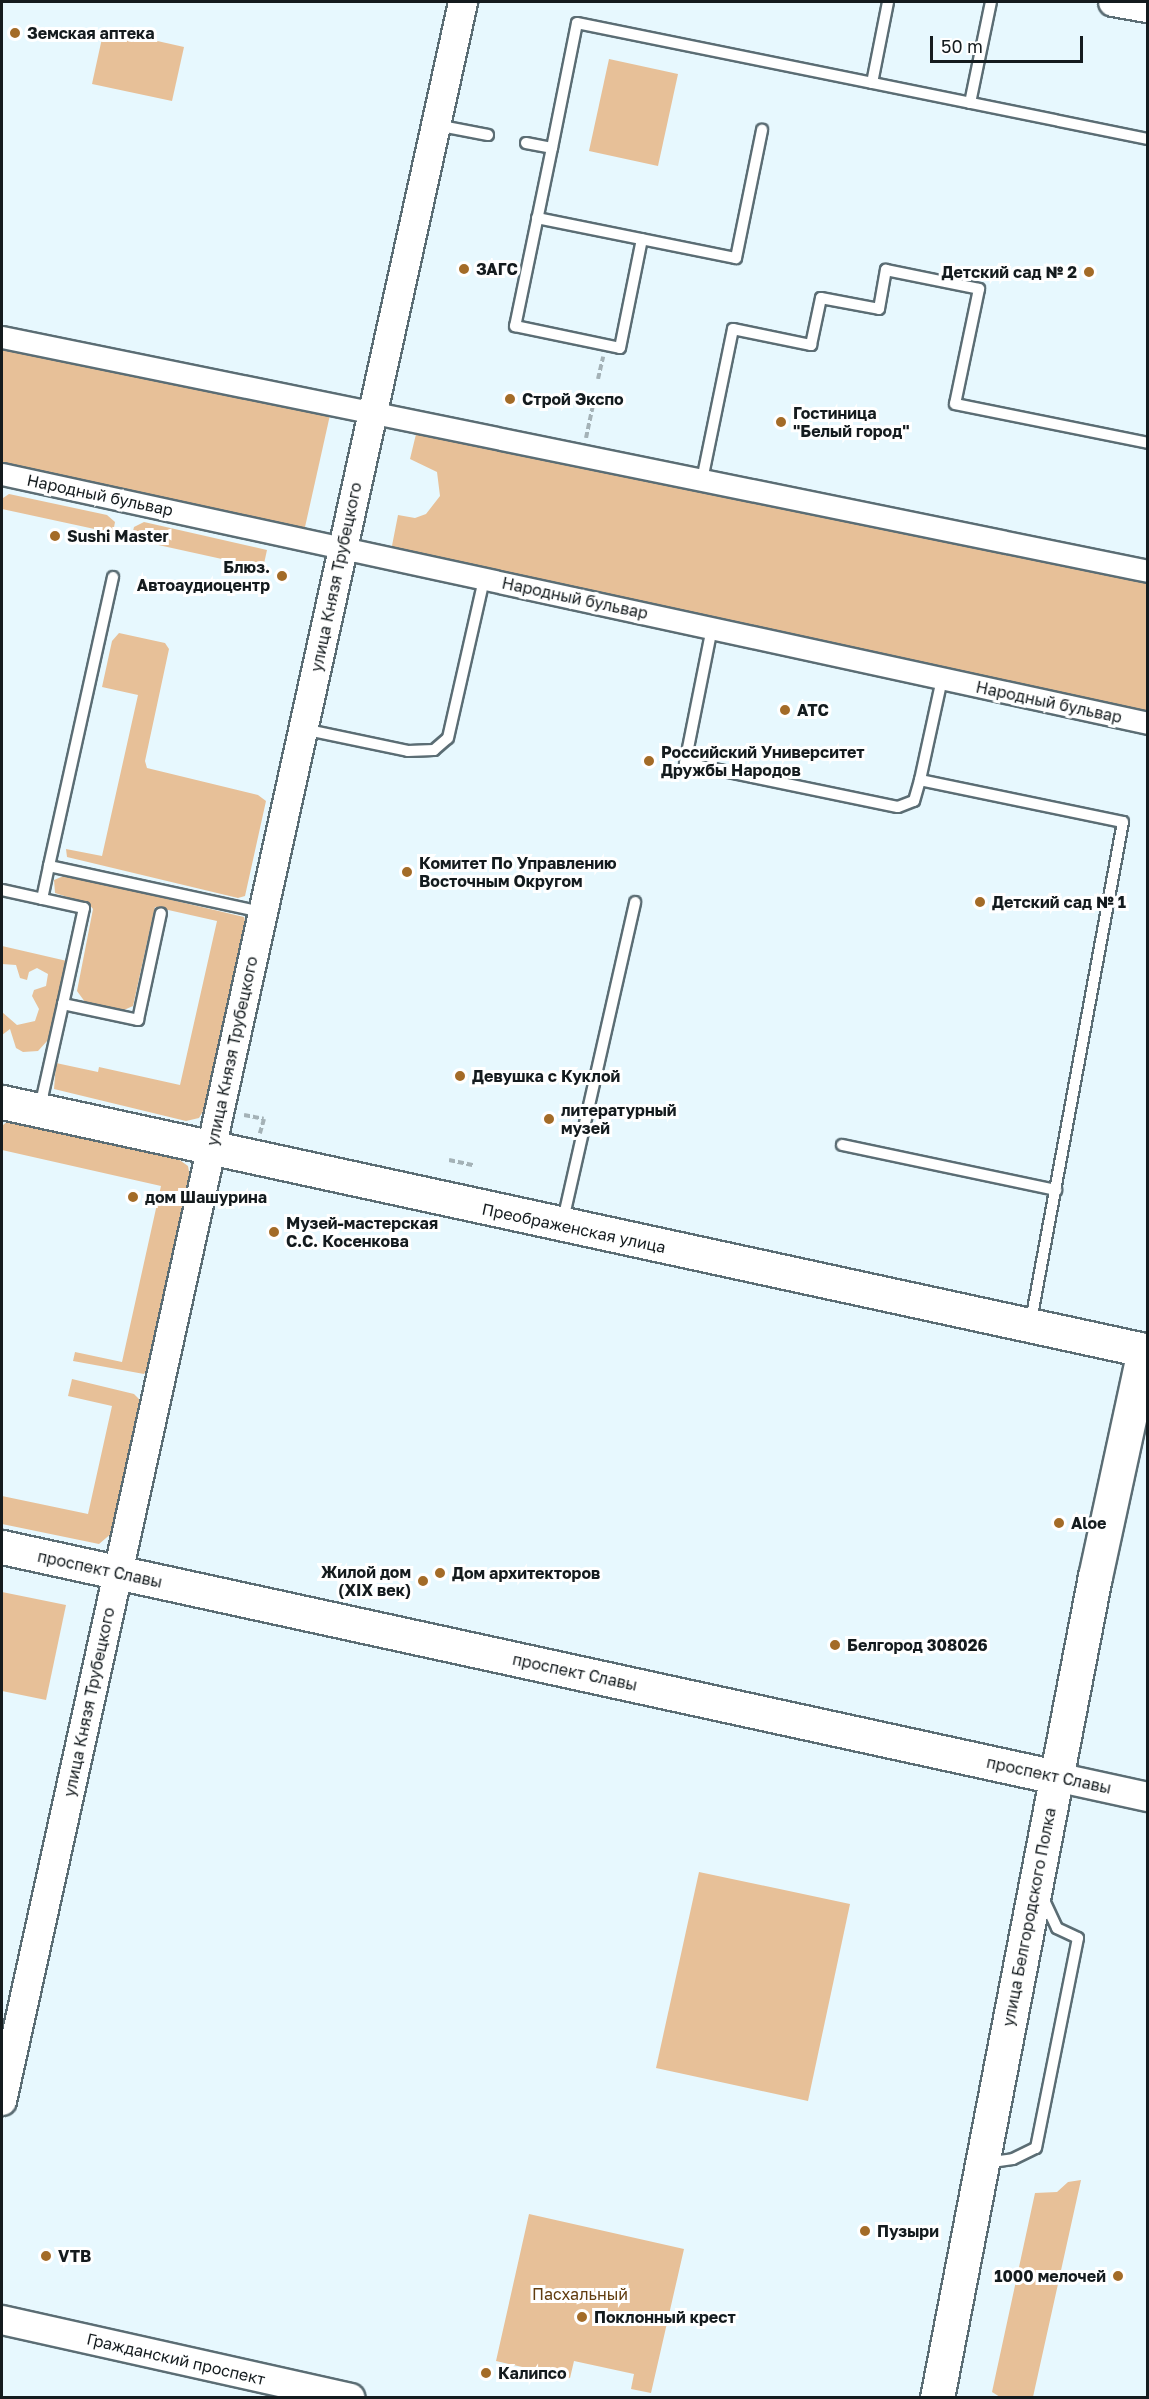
<!DOCTYPE html>
<meta charset="utf-8">
<style>
body{margin:0}
#map{position:relative;width:1149px;height:2399px;overflow:hidden;background:#e7f8fe;font-family:"Golos Text",sans-serif}
div>[style]{position:absolute}
.green>*{inset:0;background:#e7c098}
.path>*{height:4px;margin-top:-2px;transform-origin:0;background:repeating-linear-gradient(90deg,#a4b2b7 0 6px,transparent 0 9px)}
.roads{filter:drop-shadow(2px 0 #5b6d74) drop-shadow(-2px 0 #5b6d74) drop-shadow(0 2px #5b6d74) drop-shadow(0 -2px #5b6d74)}
.lane>*{height:10px;margin:-5px;padding:0 5px;transform-origin:5px;border-radius:5px;background:#fff}
.street>*{height:21px;margin:-10.5px;padding:0 10.5px;transform-origin:10.5px;border-radius:10.5px;background:#fff}
.secondary>*{height:28px;margin:-14px;padding:0 14px;transform-origin:14px;border-radius:14px;background:#fff}
.primary>*{height:33px;margin:-16.5px;padding:0 16.5px;transform-origin:16.5px;border-radius:16.5px;background:#fff}
.dots>*{width:16px;height:16px;translate:-50% -50%;box-sizing:border-box;border:3px solid #fff;border-radius:50%}
span{translate:-50% -50%;white-space:nowrap;text-align:center;line-height:1.15;-webkit-text-stroke:6px #fff;paint-order:stroke}
.poi-label{font-size:16px;color:#141b1e;font-weight:700}
.left{translate:0 -50%;text-align:left}
.right{translate:-100% -50%;text-align:right}
.street-label{font-size:16px;color:#141b1e}
.park-label{font-size:16px;color:#623d0f}
.frame{position:absolute;inset:0;border:3px solid #141b1e;pointer-events:none}
.scale{position:absolute;left:930px;top:36px;width:153px;height:27px;box-sizing:border-box;border:3px solid #141b1e;border-top:0;padding-left:8px;font-size:18px;line-height:21px;white-space:nowrap;color:#141b1e;-webkit-text-stroke:4px #fff;paint-order:stroke}
</style>
<div id="map">
<div class="green">
<div style="clip-path:polygon(104px 29px,184px 47px,172px 101px,92px 84px)"></div>
<div style="clip-path:polygon(609px 59px,678px 74px,658px 166px,589px 151px)"></div>
<div style="clip-path:polygon(2px 339px,332px 406px,303px 536px,2px 471px)"></div>
<div style="clip-path:polygon(417px 430px,1147px 581px,1147px 722px,390px 556px,398px 515px,415px 518px,426px 514px,440px 496px,437px 472px,410px 459px)"></div>
<div style="clip-path:polygon(9px 494px,107px 515px,115px 522px,113px 533px,2px 509px,3px 498px)"></div>
<div style="clip-path:polygon(144px 522px,267px 550px,263px 568px,131px 539px,134px 527px)"></div>
<div style="clip-path:polygon(119px 633px,165px 643px,169px 649px,145px 761px,147px 768px,258px 795px,266px 801px,245px 896px,238px 898px,67px 857px,66px 849px,102px 856px,138px 695px,102px 687px,112px 641px)"></div>
<div style="clip-path:polygon(66px 875px,244px 917px,246px 924px,206px 1106px,199px 1118px,186px 1121px,54px 1089px,56px 1063px,98px 1072px,99px 1067px,180px 1085px,217px 921px,155px 907px,133px 1006px,124px 1010px,85px 1002px,77px 991px,93px 909px,89px 904px,55px 893px,54px 880px)"></div>
<div style="clip-path:polygon(2px 946px,67px 961px,48px 1040px,38px 1051px,23px 1052px,16px 1048px,10px 1029px,2px 1035px,2px 1012px,17px 1025px,35px 1021px,39px 1009px,32px 996px,34px 990px,46px 986px,48px 974px,37px 968px,29px 972px,27px 980px,20px 978px,16px 965px,2px 964px)"></div>
<div style="clip-path:polygon(10px 1119px,174px 1156px,188px 1166px,190px 1177px,149px 1367px,144px 1374px,73px 1361px,75px 1352px,122px 1362px,161px 1186px,2px 1150px,2px 1126px)"></div>
<div style="clip-path:polygon(72px 1379px,134px 1394px,140px 1400px,112px 1533px,99px 1544px,2px 1524px,2px 1496px,88px 1514px,112px 1406px,68px 1396px)"></div>
<div style="clip-path:polygon(2px 1592px,66px 1605px,46px 1700px,2px 1691px)"></div>
<div style="clip-path:polygon(699px 1872px,850px 1904px,808px 2101px,656px 2068px)"></div>
<div style="clip-path:polygon(1081px 2180px,1033px 2397px,1000px 2397px,992px 2392px,1035px 2193px,1057px 2192px,1068px 2182px)"></div>
<div style="clip-path:polygon(529px 2214px,684px 2249px,651px 2393px,631px 2389px,634px 2374px,574px 2361px,570px 2378px,496px 2361px)"></div>
</div>
<div class="path">
<div style="left:598px;top:379px;width:23px;rotate:-77deg"></div>
<div style="left:586px;top:438px;width:38px;rotate:-78deg"></div>
<div style="left:244px;top:1115px;width:20px;rotate:11deg"></div>
<div style="left:264px;top:1119px;width:15px;rotate:106deg"></div>
<div style="left:449px;top:1160px;width:25px;rotate:12deg"></div>
</div>
<div class="roads">
<div class="lane">
<div style="left:872px;top:83px;width:83px;rotate:-78.8deg"></div>
<div style="left:970px;top:103px;width:103px;rotate:-78.3deg"></div>
<div style="left:436px;top:125px;width:53px;rotate:10.9deg"></div>
<div style="left:526px;top:143px;width:26px;rotate:11deg"></div>
<div style="left:552px;top:148px;width:127px;rotate:-78.7deg"></div>
<div style="left:577px;top:23px;width:583px;rotate:11.48deg"></div>
<div style="left:552px;top:148px;width:182px;rotate:101.7deg"></div>
<div style="left:515px;top:326px;width:107px;rotate:11.8deg"></div>
<div style="left:620px;top:348px;width:111px;rotate:-78.6deg"></div>
<div style="left:537px;top:218px;width:203px;rotate:11.4deg"></div>
<div style="left:736px;top:258px;width:131px;rotate:-78.5deg"></div>
<div style="left:702px;top:480px;width:154px;rotate:-78.4deg"></div>
<div style="left:733px;top:329px;width:80px;rotate:11.6deg"></div>
<div style="left:811px;top:345px;width:48px;rotate:-78deg"></div>
<div style="left:821px;top:298px;width:59px;rotate:10.7deg"></div>
<div style="left:879px;top:309px;width:40px;rotate:-80deg"></div>
<div style="left:886px;top:270px;width:95px;rotate:11.5deg"></div>
<div style="left:979px;top:289px;width:117px;rotate:101.8deg"></div>
<div style="left:955px;top:404px;width:197px;rotate:11.4deg"></div>
<div style="left:113px;top:577px;width:296px;rotate:102.5deg"></div>
<div style="left:49px;top:866px;width:218px;rotate:12.2deg"></div>
<div style="left:712px;top:628px;width:138px;rotate:101.3deg"></div>
<div style="left:685px;top:763px;width:217px;rotate:11.7deg"></div>
<div style="left:898px;top:807px;width:17px;rotate:-21deg"></div>
<div style="left:914px;top:801px;width:22px;rotate:-74deg"></div>
<div style="left:942px;top:679px;width:103px;rotate:102.3deg"></div>
<div style="left:920px;top:780px;width:207px;rotate:11.7deg"></div>
<div style="left:1123px;top:822px;width:507px;rotate:100.45deg"></div>
<div style="left:303px;top:729px;width:107px;rotate:11.8deg"></div>
<div style="left:408px;top:751px;width:26px;rotate:-2deg"></div>
<div style="left:434px;top:750px;width:18px;rotate:-41deg"></div>
<div style="left:448px;top:738px;width:163px;rotate:-77.2deg"></div>
<div style="left:2px;top:890px;width:84px;rotate:12.4deg"></div>
<div style="left:84px;top:908px;width:98px;rotate:102.3deg"></div>
<div style="left:42px;top:899px;width:34px;rotate:-78deg"></div>
<div style="left:40px;top:1107px;width:106px;rotate:-77.4deg"></div>
<div style="left:63px;top:1004px;width:77px;rotate:12deg"></div>
<div style="left:138px;top:1020px;width:109px;rotate:-77.9deg"></div>
<div style="left:842px;top:1145px;width:219px;rotate:11.9deg"></div>
<div style="left:563px;top:1220px;width:326px;rotate:-77.2deg"></div>
<div style="left:985px;top:2163px;width:28px;rotate:-8deg"></div>
<div style="left:1013px;top:2159px;width:25px;rotate:-26deg"></div>
<div style="left:1036px;top:2148px;width:214px;rotate:-78.7deg"></div>
<div style="left:1078px;top:1938px;width:23px;rotate:-155deg"></div>
<div style="left:1057px;top:1928px;width:35px;rotate:-115deg"></div>
</div>
<div class="street">
<div style="left:2px;top:337px;width:1170px;rotate:11.54deg"></div>
<div style="left:2px;top:474px;width:1173px;rotate:12.26deg"></div>
</div>
<div class="secondary">
<div style="left:1113px;top:2px;width:36px;rotate:10deg"></div>
<div style="left:1056px;top:1777px;width:94px;rotate:12.3deg"></div>
<div style="left:2px;top:2101px;width:2149px;rotate:-77.61deg"></div>
<div style="left:2px;top:2320px;width:357px;rotate:12.6deg"></div>
</div>
<div class="primary">
<div style="left:2px;top:1102px;width:1169px;rotate:12.25deg"></div>
<div style="left:1144px;top:1350px;width:231px;rotate:102.2deg"></div>
<div style="left:1095px;top:1576px;width:837px;rotate:100.88deg"></div>
<div style="left:2px;top:1547px;width:1079px;rotate:12.31deg"></div>
</div>
</div>
<div class="dots">
<div style="left:15px;top:33px;background:#a36b27"></div>
<div style="left:464px;top:269px;background:#a36b27"></div>
<div style="left:1089px;top:272px;background:#a36b27"></div>
<div style="left:510px;top:399px;background:#a36b27"></div>
<div style="left:781px;top:422px;background:#a36b27"></div>
<div style="left:55px;top:536px;background:#a36b27"></div>
<div style="left:282px;top:576px;background:#a36b27"></div>
<div style="left:785px;top:710px;background:#a36b27"></div>
<div style="left:649px;top:761px;background:#a36b27"></div>
<div style="left:407px;top:872px;background:#a36b27"></div>
<div style="left:980px;top:902px;background:#a36b27"></div>
<div style="left:460px;top:1076px;background:#a36b27"></div>
<div style="left:549px;top:1119px;background:#a36b27"></div>
<div style="left:133px;top:1197px;background:#a36b27"></div>
<div style="left:274px;top:1232px;background:#a36b27"></div>
<div style="left:1059px;top:1523px;background:#a36b27"></div>
<div style="left:440px;top:1573px;background:#a36b27"></div>
<div style="left:423px;top:1581px;background:#a36b27"></div>
<div style="left:835px;top:1645px;background:#a36b27"></div>
<div style="left:865px;top:2231px;background:#a36b27"></div>
<div style="left:46px;top:2256px;background:#a36b27"></div>
<div style="left:1118px;top:2276px;background:#a36b27"></div>
<div style="left:582px;top:2317px;background:#a36b27"></div>
<div style="left:486px;top:2373px;background:#a36b27"></div>
</div>
<div class="poi-label">
<span class="left" style="left:27px;top:33px">Земская аптека</span>
<span class="left" style="left:476px;top:269px">ЗАГС</span>
<span class="right" style="left:1077px;top:272px">Детский сад № 2</span>
<span class="left" style="left:522px;top:399px">Строй Экспо</span>
<span class="left" style="left:793px;top:422px">Гостиница<br>"Белый город"</span>
<span class="left" style="left:67px;top:536px">Sushi Master</span>
<span class="right" style="left:270px;top:576px">Блюз.<br>Автоаудиоцентр</span>
<span class="left" style="left:797px;top:710px">АТС</span>
<span class="left" style="left:661px;top:761px">Российский Университет<br>Дружбы Народов</span>
<span class="left" style="left:419px;top:872px">Комитет По Управлению<br>Восточным Округом</span>
<span class="left" style="left:992px;top:902px">Детский сад № 1</span>
<span class="left" style="left:472px;top:1076px">Девушка с Куклой</span>
<span class="left" style="left:561px;top:1119px">литературный<br>музей</span>
<span class="left" style="left:145px;top:1197px">дом Шашурина</span>
<span class="left" style="left:286px;top:1232px">Музей-мастерская<br>С.С. Косенкова</span>
<span class="left" style="left:1071px;top:1523px">Aloe</span>
<span class="right" style="left:411px;top:1581px">Жилой дом<br>(XIX век)</span>
<span class="left" style="left:452px;top:1573px">Дом архитекторов</span>
<span class="left" style="left:847px;top:1645px">Белгород 308026</span>
<span class="left" style="left:877px;top:2231px">Пузыри</span>
<span class="left" style="left:58px;top:2256px">VTB</span>
<span class="right" style="left:1106px;top:2276px">1000 мелочей</span>
<span class="left" style="left:594px;top:2317px">Поклонный крест</span>
<span class="left" style="left:498px;top:2373px">Калипсо</span>
</div>
<div class="street-label">
<span style="left:100px;top:495px;rotate:12deg">Народный бульвар</span>
<span style="left:336px;top:577px;rotate:-78deg">улица Князя Трубецкого</span>
<span style="left:575px;top:598px;rotate:12deg">Народный бульвар</span>
<span style="left:1049px;top:702px;rotate:12deg">Народный бульвар</span>
<span style="left:232px;top:1051px;rotate:-78deg">улица Князя Трубецкого</span>
<span style="left:574px;top:1228px;rotate:12deg">Преображенская улица</span>
<span style="left:100px;top:1569px;rotate:12deg">проспект Славы</span>
<span style="left:575px;top:1672px;rotate:12deg">проспект Славы</span>
<span style="left:89px;top:1702px;rotate:-78deg">улица Князя Трубецкого</span>
<span style="left:1049px;top:1775px;rotate:12deg">проспект Славы</span>
<span style="left:1029px;top:1917px;rotate:-79deg">улица Белгородского Полка</span>
<span style="left:176px;top:2359px;rotate:13deg">Гражданский проспект</span>
</div>
<div class="park-label">
<span style="left:580px;top:2294px">Пасхальный</span>
</div>
<div class="frame"></div>
<div class="scale">50 m</div>
</div>
